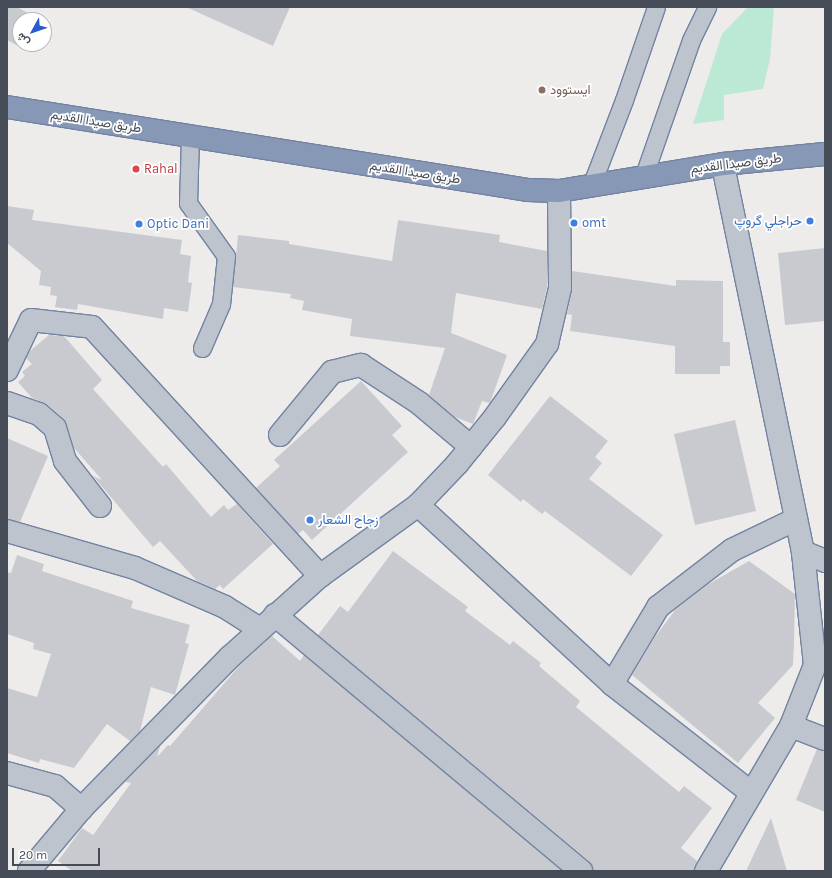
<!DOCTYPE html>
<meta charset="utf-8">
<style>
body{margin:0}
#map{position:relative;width:832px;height:878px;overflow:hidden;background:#eeebeb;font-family:Karla,Vazirmatn,sans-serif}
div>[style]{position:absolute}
.green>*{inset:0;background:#bce9d3}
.building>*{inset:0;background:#c8cad0}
.roads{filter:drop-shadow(1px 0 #7283a2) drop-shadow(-1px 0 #7283a2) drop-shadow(0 1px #7283a2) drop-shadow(0 -1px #7283a2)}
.lane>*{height:17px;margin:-8.5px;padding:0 8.5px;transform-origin:8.5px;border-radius:8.5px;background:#bdc4cd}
.street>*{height:22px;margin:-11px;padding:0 11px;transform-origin:11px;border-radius:11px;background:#bdc4cd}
.highway>*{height:22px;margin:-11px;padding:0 11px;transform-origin:11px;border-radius:11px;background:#8798b6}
.dots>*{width:11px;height:11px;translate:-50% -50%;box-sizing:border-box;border:2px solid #fff;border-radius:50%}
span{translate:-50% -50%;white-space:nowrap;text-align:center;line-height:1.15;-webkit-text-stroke:3.5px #fff;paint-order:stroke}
.education-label{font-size:13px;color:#785e54}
.left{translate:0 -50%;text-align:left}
.street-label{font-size:13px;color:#454c57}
.health-label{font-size:13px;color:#be3a42}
.shop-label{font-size:13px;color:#366cbe}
.right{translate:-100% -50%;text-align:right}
.frame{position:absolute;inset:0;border:8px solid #454c57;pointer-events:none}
.north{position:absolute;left:12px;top:12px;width:40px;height:40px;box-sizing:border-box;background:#fff;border:1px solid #b5b7bc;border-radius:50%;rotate:230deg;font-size:11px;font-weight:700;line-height:16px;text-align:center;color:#454c57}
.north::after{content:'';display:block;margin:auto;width:14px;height:18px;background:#285bcb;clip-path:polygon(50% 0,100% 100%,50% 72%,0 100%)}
.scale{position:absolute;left:12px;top:848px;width:88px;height:18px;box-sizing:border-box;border:2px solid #454c57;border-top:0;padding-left:5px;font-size:12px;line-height:14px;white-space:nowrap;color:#454c57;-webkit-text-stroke:3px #fff;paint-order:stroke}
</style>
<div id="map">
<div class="green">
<div style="clip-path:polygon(748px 7px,774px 7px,770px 59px,763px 89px,724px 95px,724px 120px,693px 124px,722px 34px)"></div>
</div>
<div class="building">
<div style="clip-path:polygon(7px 7px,17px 7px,39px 19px,20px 20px,20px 44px,26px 44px,24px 49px,7px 40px)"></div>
<div style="clip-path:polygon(186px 7px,290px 7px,273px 46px)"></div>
<div style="clip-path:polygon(7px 206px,34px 210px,32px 220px,182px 240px,180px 254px,191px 256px,188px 282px,192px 283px,188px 312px,164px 308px,163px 319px,78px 304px,77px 310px,55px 307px,57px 296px,50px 295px,51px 287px,39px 285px,41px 271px,7px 243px)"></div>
<div style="clip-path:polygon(398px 220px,500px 235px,499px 242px,547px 251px,547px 287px,542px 309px,456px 293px,451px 333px,507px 355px,490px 403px,482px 401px,473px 424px,455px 417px,429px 395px,445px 348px,350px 336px,352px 319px,302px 310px,304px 301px,290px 298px,291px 294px,233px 287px,238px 235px,289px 241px,289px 244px,392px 261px)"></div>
<div style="clip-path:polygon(825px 248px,825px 321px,785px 325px,778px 253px)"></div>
<div style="clip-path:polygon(572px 271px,676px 286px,676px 280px,723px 281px,723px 342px,730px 342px,730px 366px,720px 366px,720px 374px,675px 374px,675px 346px,570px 331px,572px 315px,567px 314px,572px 291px)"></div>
<div style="clip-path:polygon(49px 335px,64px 336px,102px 380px,93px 389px,163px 467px,166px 464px,211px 517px,224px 505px,228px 510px,237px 504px,273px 544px,223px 589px,220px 585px,215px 589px,197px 581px,160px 541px,153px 547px,93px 476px,102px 480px,74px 448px,64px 419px,47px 404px,32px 398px,18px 382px,25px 376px,22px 372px,32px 364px,26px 358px,30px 351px)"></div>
<div style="clip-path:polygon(361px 381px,402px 426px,392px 435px,408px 452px,312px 540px,303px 530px,298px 534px,256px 488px,280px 466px,274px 460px)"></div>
<div style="clip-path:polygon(550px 396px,608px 441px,595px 457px,602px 463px,589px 479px,663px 535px,631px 576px,545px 511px,542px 514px,523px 499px,521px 502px,488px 475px)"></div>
<div style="clip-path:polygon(735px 420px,756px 511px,695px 525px,674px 434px)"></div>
<div style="clip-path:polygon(7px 438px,48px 456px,20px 522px,7px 519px)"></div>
<div style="clip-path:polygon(393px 551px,468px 607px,465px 611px,510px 645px,513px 641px,541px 663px,539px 666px,580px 701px,576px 707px,679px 792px,684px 786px,712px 808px,681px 848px,697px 861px,694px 871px,593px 871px,589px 861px,318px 635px,340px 606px,348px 612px)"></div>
<div style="clip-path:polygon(17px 555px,44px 564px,42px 571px,133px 601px,131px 608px,190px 625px,185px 643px,189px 644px,175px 695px,151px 687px,140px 731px,130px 741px,107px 724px,74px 768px,40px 759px,39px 763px,7px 753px,7px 688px,37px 697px,51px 654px,33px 649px,34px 643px,7px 634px,7px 572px,11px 573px)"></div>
<div style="clip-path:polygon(749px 561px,795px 594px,794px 645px,793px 665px,758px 703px,775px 718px,738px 763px,632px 675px,655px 637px,676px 609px,707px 585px)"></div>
<div style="clip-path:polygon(272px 636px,300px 661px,304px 655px,562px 871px,72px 871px,58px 861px,82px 828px,93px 835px,131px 783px,125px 782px,160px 746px,157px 757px,168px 745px,170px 746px,241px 664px)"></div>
<div style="clip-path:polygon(817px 749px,825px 751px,825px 812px,796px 800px)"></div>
<div style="clip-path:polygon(771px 818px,787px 871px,746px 871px)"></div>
</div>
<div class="roads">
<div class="lane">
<div style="left:190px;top:137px;width:66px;rotate:91.7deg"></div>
<div style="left:188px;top:203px;width:65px;rotate:54.4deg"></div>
<div style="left:226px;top:256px;width:48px;rotate:95.9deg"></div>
<div style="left:221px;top:304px;width:48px;rotate:113.4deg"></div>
<div style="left:643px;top:178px;width:146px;rotate:-70.8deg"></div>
<div style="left:691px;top:40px;width:37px;rotate:-64deg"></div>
<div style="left:591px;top:186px;width:92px;rotate:-69deg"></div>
<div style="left:624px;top:100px;width:98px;rotate:-71deg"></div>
</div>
<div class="street">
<div style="left:7px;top:370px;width:55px;rotate:-64.4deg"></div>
<div style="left:31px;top:320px;width:61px;rotate:6.5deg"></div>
<div style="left:92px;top:327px;width:338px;rotate:47.5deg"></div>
<div style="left:7px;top:403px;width:34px;rotate:19deg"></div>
<div style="left:39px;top:414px;width:21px;rotate:41deg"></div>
<div style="left:55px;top:428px;width:34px;rotate:73deg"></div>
<div style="left:65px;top:461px;width:57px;rotate:52.1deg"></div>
<div style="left:280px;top:435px;width:82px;rotate:-50.5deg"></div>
<div style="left:332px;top:372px;width:30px;rotate:-14deg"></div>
<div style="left:361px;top:365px;width:69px;rotate:33.2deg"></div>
<div style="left:419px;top:403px;width:68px;rotate:40.2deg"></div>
<div style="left:418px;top:505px;width:264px;rotate:42.7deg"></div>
<div style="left:612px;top:684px;width:175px;rotate:38deg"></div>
<div style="left:7px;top:531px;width:133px;rotate:16.1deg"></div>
<div style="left:135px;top:568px;width:98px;rotate:23.4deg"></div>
<div style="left:225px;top:607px;width:41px;rotate:32.2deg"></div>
<div style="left:803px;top:552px;width:24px;rotate:22deg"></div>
<div style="left:275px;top:615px;width:399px;rotate:39.9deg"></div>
<div style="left:612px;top:684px;width:90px;rotate:-59.1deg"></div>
<div style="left:658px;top:607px;width:93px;rotate:-37.6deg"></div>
<div style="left:732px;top:550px;width:71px;rotate:-25.8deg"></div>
<div style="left:791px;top:726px;width:36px;rotate:21deg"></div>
<div style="left:7px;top:773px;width:50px;rotate:15.2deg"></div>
<div style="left:55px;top:786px;width:35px;rotate:41deg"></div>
<div style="left:29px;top:871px;width:81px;rotate:-50deg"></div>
<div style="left:81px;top:809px;width:213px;rotate:-45.6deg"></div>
<div style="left:230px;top:657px;width:121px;rotate:-42deg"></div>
<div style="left:320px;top:576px;width:121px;rotate:-35.9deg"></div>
<div style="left:418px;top:505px;width:57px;rotate:-46.4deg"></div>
<div style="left:457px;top:464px;width:60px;rotate:-51deg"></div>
<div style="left:495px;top:417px;width:90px;rotate:-54.5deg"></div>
<div style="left:547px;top:344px;width:57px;rotate:-76.9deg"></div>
<div style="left:560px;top:288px;width:97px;rotate:-90.6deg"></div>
<div style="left:706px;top:871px;width:168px;rotate:-59.6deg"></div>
<div style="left:791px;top:726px;width:66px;rotate:-68.5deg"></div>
<div style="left:815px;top:665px;width:114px;rotate:-96.1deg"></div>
<div style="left:803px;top:552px;width:396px;rotate:-101.7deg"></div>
</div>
<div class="highway">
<div style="left:7px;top:107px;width:528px;rotate:9.05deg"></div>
<div style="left:528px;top:190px;width:31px;rotate:2deg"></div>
<div style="left:559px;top:191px;width:166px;rotate:-9.3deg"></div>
<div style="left:723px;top:164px;width:102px;rotate:-5.6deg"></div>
</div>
</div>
<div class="dots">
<div style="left:542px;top:90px;background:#8d6e63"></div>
<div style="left:136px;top:169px;background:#e0444e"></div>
<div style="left:810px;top:221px;background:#3f7fe0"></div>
<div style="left:574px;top:223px;background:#3f7fe0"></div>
<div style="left:139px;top:224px;background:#3f7fe0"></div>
<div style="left:310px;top:520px;background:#3f7fe0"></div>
</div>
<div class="education-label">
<span class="left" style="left:550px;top:90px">ايستوود</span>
</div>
<div class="street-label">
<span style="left:96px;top:122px;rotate:9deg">طريق صيدا القديم</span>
<span style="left:736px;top:164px;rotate:-7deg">طريق صيدا القديم</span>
<span style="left:415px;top:173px;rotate:9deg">طريق صيدا القديم</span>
</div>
<div class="health-label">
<span class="left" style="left:144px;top:169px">Rahal</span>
</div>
<div class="shop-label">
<span class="right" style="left:802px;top:221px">حراجلي گروپ</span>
<span class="left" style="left:582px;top:223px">omt</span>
<span class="left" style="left:147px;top:224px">Optic Dani</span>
<span class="left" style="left:318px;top:520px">زجاح الشعار</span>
</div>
<div class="frame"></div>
<div class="north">ش</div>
<div class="scale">20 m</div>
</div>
